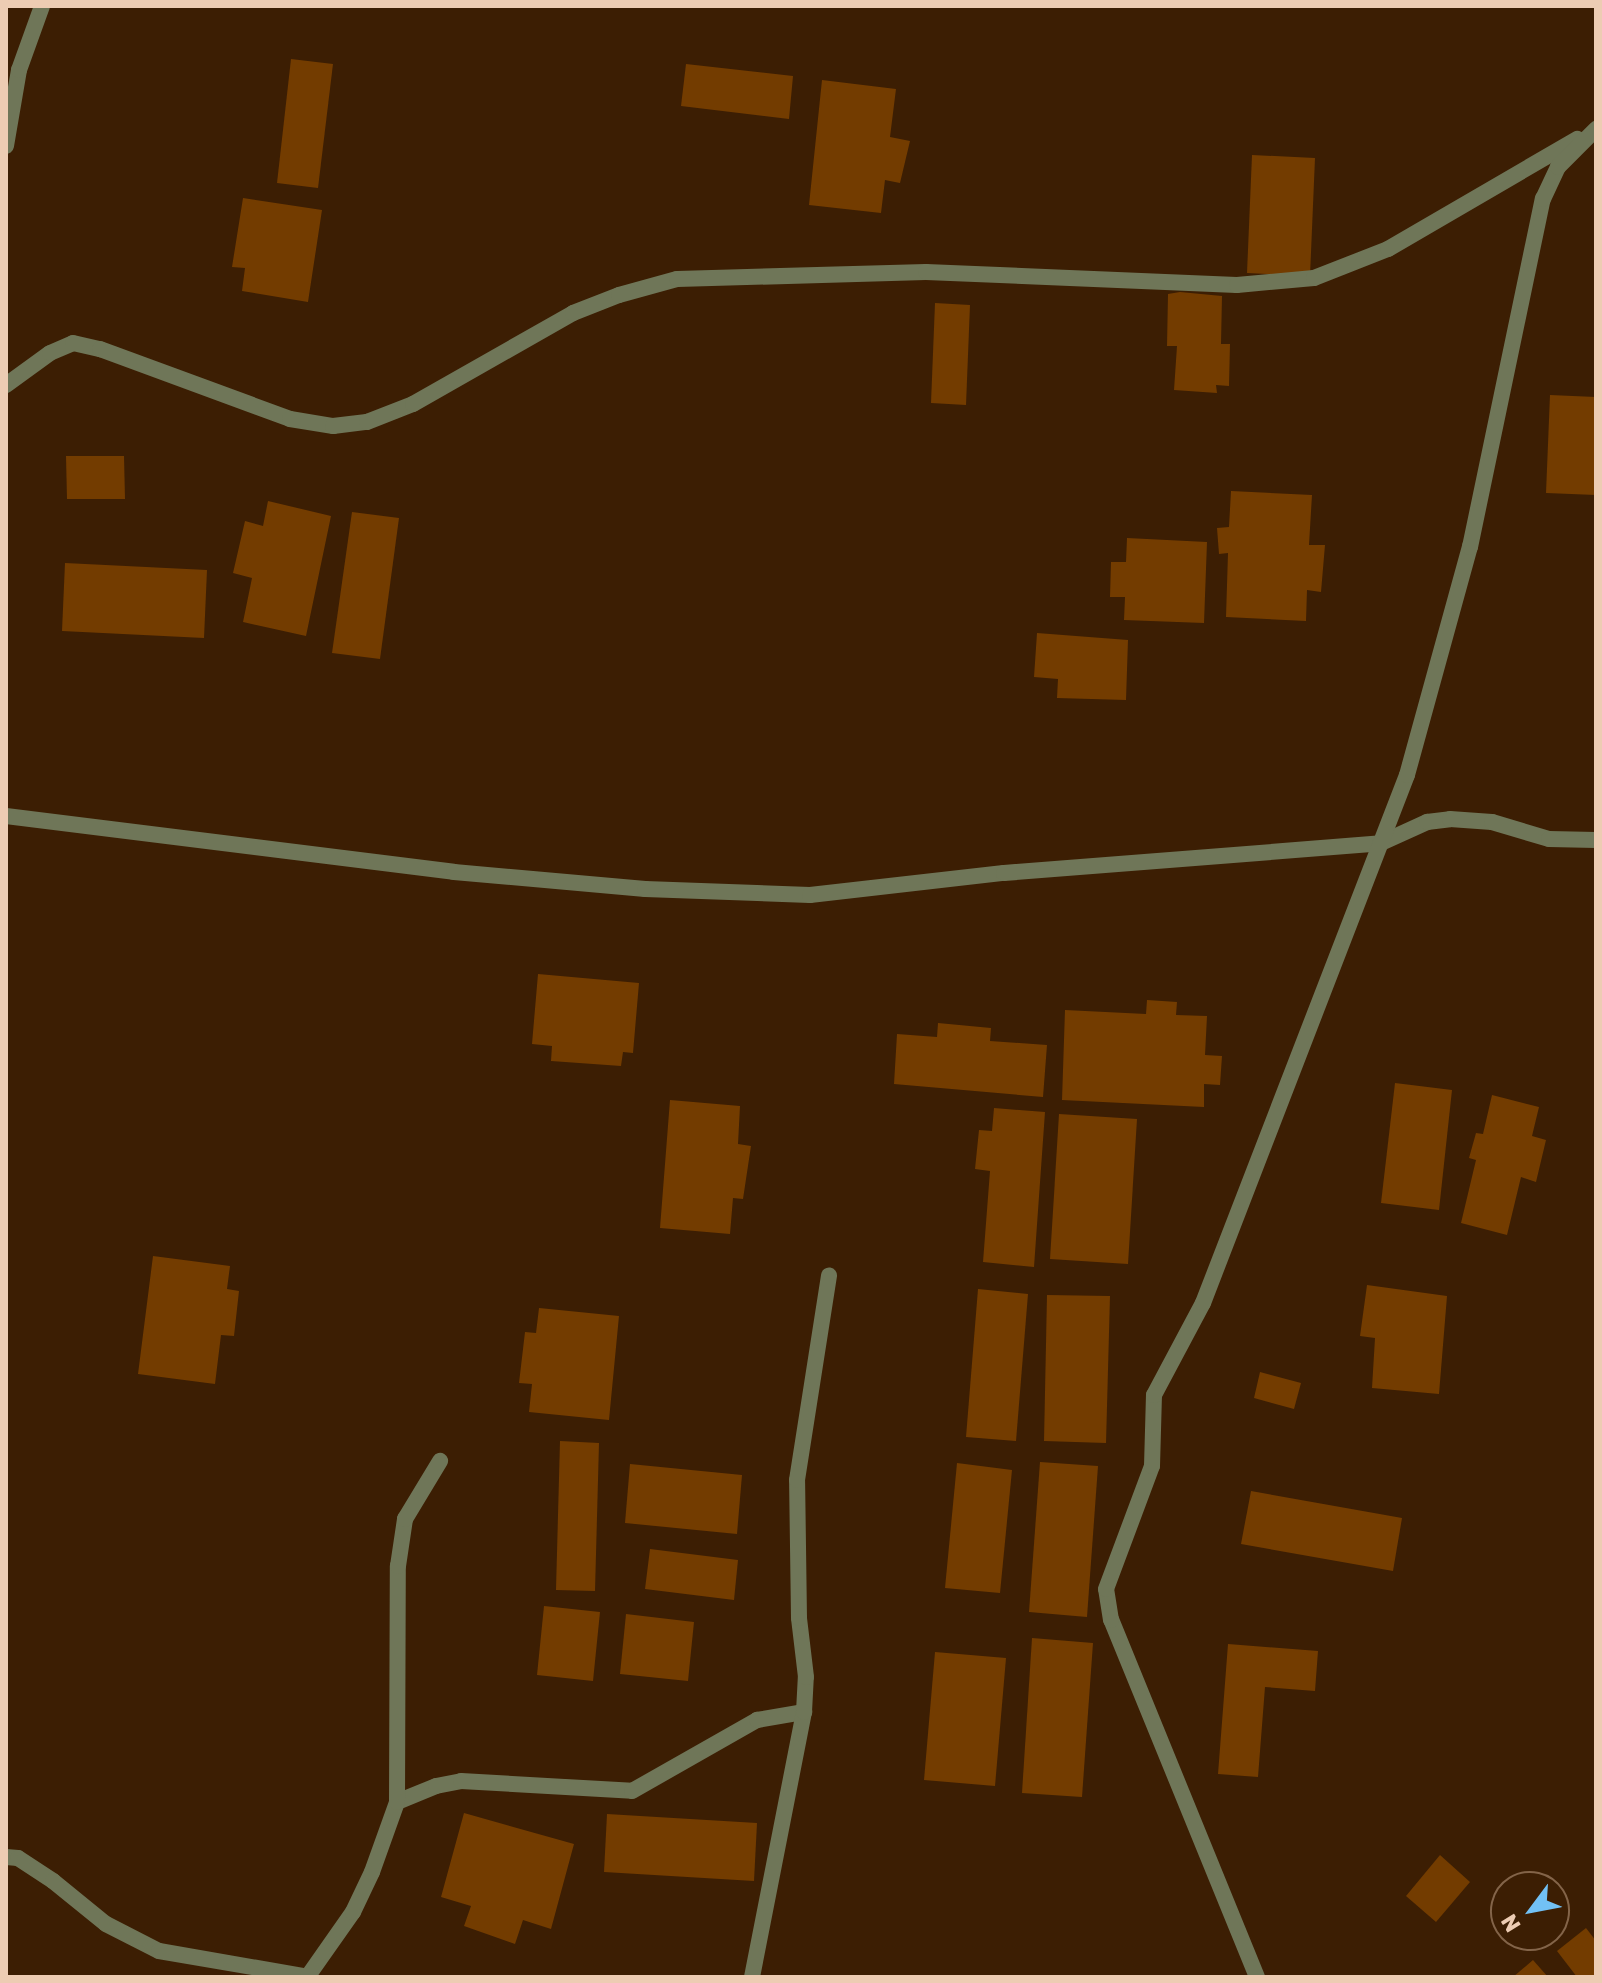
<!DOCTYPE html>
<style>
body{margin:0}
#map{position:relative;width:1602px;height:1983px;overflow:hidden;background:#3c1e03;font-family:Rubik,sans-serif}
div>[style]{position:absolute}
.building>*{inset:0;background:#733c00}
.street>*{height:16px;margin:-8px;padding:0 8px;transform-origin:8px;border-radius:8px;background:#6f7658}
span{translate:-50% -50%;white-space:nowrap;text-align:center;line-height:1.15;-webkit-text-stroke:6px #3c1e03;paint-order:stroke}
.frame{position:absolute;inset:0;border:8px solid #edccb3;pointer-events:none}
.north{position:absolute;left:1490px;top:1871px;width:80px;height:80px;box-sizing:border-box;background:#3c1e03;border:2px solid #836449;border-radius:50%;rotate:238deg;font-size:22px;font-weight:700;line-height:32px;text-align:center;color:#edccb3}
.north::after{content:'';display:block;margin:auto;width:28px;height:36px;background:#72c1f5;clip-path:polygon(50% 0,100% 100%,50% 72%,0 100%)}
</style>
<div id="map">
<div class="building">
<div style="clip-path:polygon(291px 59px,333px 64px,318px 188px,277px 183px)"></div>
<div style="clip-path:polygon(686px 64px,793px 76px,789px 119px,681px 106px)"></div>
<div style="clip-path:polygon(822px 80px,896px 89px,890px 137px,910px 141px,900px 183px,885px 180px,881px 213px,809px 205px)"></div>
<div style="clip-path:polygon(1252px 155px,1315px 158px,1310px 276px,1247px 273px)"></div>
<div style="clip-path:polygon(243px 198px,322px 210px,308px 302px,242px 291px,245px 268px,232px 267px)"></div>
<div style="clip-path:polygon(1180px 292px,1222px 296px,1221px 344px,1230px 344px,1229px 386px,1216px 385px,1217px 393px,1174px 390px,1177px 346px,1167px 346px,1168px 294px)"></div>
<div style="clip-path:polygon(935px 303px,970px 305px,966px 405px,931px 403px)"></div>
<div style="clip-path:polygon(1550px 395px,1596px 397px,1596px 495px,1546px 493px)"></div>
<div style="clip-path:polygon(66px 456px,124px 456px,125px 499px,67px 499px)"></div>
<div style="clip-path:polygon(1231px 491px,1312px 495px,1309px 545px,1325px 545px,1321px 592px,1307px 590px,1306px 621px,1226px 617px,1228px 553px,1219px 554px,1217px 528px,1229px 527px)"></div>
<div style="clip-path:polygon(268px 501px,331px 516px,306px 636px,243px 622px,252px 578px,233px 573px,245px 521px,263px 526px)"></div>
<div style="clip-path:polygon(352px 512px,399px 518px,380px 659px,332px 653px)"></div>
<div style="clip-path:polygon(1127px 538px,1207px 542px,1204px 623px,1124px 620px,1125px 597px,1110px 597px,1111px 562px,1126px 562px)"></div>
<div style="clip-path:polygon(65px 563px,207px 570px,204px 638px,62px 631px)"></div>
<div style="clip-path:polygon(1037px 633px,1128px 640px,1126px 700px,1057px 698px,1058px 679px,1034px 677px)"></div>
<div style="clip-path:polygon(538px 974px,639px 983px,633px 1053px,623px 1052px,621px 1066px,551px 1061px,552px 1046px,532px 1044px)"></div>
<div style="clip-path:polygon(1147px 1000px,1177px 1002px,1176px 1015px,1207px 1016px,1205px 1055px,1222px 1056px,1220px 1085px,1204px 1084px,1204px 1107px,1062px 1100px,1065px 1010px,1146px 1014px)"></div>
<div style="clip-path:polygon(938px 1023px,991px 1028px,990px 1041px,1047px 1045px,1043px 1097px,894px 1084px,897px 1034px,937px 1037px)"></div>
<div style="clip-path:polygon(1395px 1083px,1452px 1090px,1439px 1210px,1381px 1203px)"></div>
<div style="clip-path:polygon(1492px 1095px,1539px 1107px,1532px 1136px,1546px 1140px,1536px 1182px,1521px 1177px,1507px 1235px,1461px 1223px,1476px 1160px,1469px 1158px,1476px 1133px,1483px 1134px)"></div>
<div style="clip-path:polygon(670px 1100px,740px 1106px,738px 1144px,751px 1146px,743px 1199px,733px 1198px,730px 1234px,660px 1228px)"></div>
<div style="clip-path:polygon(994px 1108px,1045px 1112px,1034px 1267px,983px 1262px,990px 1171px,975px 1169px,979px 1130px,992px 1131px)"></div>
<div style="clip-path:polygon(1059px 1114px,1137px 1119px,1128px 1264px,1050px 1259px)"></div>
<div style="clip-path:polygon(153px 1256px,230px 1266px,227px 1289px,239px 1291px,234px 1336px,221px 1335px,215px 1384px,138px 1374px)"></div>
<div style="clip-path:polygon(1367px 1285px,1447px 1296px,1439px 1394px,1372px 1388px,1375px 1338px,1360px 1336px)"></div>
<div style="clip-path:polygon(978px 1289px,1028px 1294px,1016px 1441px,966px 1437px)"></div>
<div style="clip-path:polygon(1047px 1295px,1110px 1296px,1106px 1443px,1044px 1441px)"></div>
<div style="clip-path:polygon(539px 1308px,619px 1316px,609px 1420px,529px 1412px,532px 1384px,519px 1383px,525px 1332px,536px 1333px)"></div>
<div style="clip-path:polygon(1260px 1372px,1301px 1383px,1294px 1409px,1254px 1398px)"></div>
<div style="clip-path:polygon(560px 1441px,599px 1443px,595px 1591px,556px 1590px)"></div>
<div style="clip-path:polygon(1040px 1462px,1098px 1466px,1087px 1617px,1029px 1612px)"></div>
<div style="clip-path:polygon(957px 1463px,1012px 1470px,1000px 1593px,945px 1588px)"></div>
<div style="clip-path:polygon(630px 1464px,742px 1475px,737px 1534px,625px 1523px)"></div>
<div style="clip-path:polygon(1251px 1491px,1402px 1518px,1393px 1571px,1241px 1544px)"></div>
<div style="clip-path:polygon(650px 1549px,738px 1560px,734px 1600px,645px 1589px)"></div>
<div style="clip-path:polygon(544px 1606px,600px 1612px,593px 1681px,537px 1675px)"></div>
<div style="clip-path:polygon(626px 1614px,694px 1622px,688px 1681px,620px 1674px)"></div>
<div style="clip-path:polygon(1032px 1638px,1093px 1643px,1082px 1797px,1022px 1793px)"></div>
<div style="clip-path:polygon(1228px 1644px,1318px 1651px,1315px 1691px,1265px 1687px,1258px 1777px,1218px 1774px)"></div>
<div style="clip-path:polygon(935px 1652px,1006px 1658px,995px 1786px,924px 1780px)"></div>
<div style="clip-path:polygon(464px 1813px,574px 1844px,551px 1929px,523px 1920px,515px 1944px,464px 1926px,471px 1906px,441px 1897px)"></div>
<div style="clip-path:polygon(607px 1814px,757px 1823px,754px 1881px,604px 1872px)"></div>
<div style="clip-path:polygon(1440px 1855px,1470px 1882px,1436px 1922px,1406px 1896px)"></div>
<div style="clip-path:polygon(1586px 1928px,1596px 1941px,1596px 1977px,1577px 1977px,1557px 1951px)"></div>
<div style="clip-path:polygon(1533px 1960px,1548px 1977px,1513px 1977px)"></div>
</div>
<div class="street">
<div style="left:6px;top:146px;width:77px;rotate:-80.3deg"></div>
<div style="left:19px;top:70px;width:68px;rotate:-70.2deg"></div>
<div style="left:6px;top:385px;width:54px;rotate:-36deg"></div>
<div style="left:50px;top:353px;width:25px;rotate:-23deg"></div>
<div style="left:73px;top:343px;width:28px;rotate:13deg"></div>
<div style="left:100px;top:349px;width:202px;rotate:20.2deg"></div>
<div style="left:290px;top:419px;width:44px;rotate:9.2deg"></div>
<div style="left:333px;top:426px;width:34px;rotate:-7deg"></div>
<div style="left:367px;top:422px;width:49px;rotate:-21.4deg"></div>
<div style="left:413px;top:404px;width:184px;rotate:-29.6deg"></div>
<div style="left:573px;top:313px;width:49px;rotate:-21.4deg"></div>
<div style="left:619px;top:295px;width:60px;rotate:-15.4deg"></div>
<div style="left:677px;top:279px;width:249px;rotate:-1.6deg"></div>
<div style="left:926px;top:272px;width:311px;rotate:2.4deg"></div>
<div style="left:1237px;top:285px;width:77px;rotate:-5.2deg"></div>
<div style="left:1314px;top:278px;width:79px;rotate:-21.4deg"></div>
<div style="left:1388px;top:249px;width:219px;rotate:-30.2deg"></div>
<div style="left:6px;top:816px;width:451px;rotate:7.1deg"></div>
<div style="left:454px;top:872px;width:192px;rotate:5.1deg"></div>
<div style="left:645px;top:889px;width:165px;rotate:2.1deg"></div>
<div style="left:810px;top:895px;width:195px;rotate:-6.5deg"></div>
<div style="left:1004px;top:873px;width:378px;rotate:-4.5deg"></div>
<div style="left:1381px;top:843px;width:51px;rotate:-24.5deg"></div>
<div style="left:1427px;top:822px;width:23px;rotate:-7deg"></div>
<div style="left:1450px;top:819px;width:42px;rotate:4.1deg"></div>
<div style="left:1492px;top:822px;width:59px;rotate:16.6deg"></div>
<div style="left:1549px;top:839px;width:47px;rotate:1.2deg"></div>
<div style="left:397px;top:1802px;width:42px;rotate:-22.3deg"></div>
<div style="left:436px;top:1786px;width:25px;rotate:-11deg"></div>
<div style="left:461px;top:1781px;width:171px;rotate:3.3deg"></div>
<div style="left:632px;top:1791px;width:144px;rotate:-29.6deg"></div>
<div style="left:757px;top:1720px;width:48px;rotate:-9.7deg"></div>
<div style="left:6px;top:1857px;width:12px;rotate:5deg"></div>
<div style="left:18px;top:1858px;width:42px;rotate:33.3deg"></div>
<div style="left:53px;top:1881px;width:68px;rotate:39.1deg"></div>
<div style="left:106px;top:1924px;width:59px;rotate:27deg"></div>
<div style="left:159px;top:1951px;width:153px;rotate:9.8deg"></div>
<div style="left:308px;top:1976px;width:78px;rotate:-54.9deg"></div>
<div style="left:353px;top:1912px;width:44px;rotate:-64.6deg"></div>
<div style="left:372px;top:1872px;width:74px;rotate:-70.3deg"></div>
<div style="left:397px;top:1802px;width:236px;rotate:-89.8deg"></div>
<div style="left:398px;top:1566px;width:48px;rotate:-81.5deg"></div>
<div style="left:405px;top:1519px;width:68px;rotate:-58.9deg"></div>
<div style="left:752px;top:1977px;width:270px;rotate:-78.9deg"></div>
<div style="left:804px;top:1712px;width:35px;rotate:-87deg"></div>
<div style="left:806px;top:1677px;width:59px;rotate:-96.8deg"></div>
<div style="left:799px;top:1618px;width:138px;rotate:-90.8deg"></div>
<div style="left:797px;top:1480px;width:207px;rotate:-81.1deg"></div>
<div style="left:1257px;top:1977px;width:386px;rotate:-112.2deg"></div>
<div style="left:1111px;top:1620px;width:31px;rotate:-99deg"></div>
<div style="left:1106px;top:1589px;width:131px;rotate:-69.5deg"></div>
<div style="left:1152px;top:1466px;width:71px;rotate:-88.4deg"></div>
<div style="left:1154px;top:1395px;width:104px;rotate:-62deg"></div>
<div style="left:1203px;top:1303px;width:566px;rotate:-68.88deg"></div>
<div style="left:1407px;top:775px;width:237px;rotate:-74.6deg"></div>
<div style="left:1470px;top:547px;width:356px;rotate:-78.2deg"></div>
<div style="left:1543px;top:199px;width:35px;rotate:-65deg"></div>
<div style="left:1558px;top:167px;width:54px;rotate:-45deg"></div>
</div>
<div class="frame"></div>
<div class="north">N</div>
</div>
